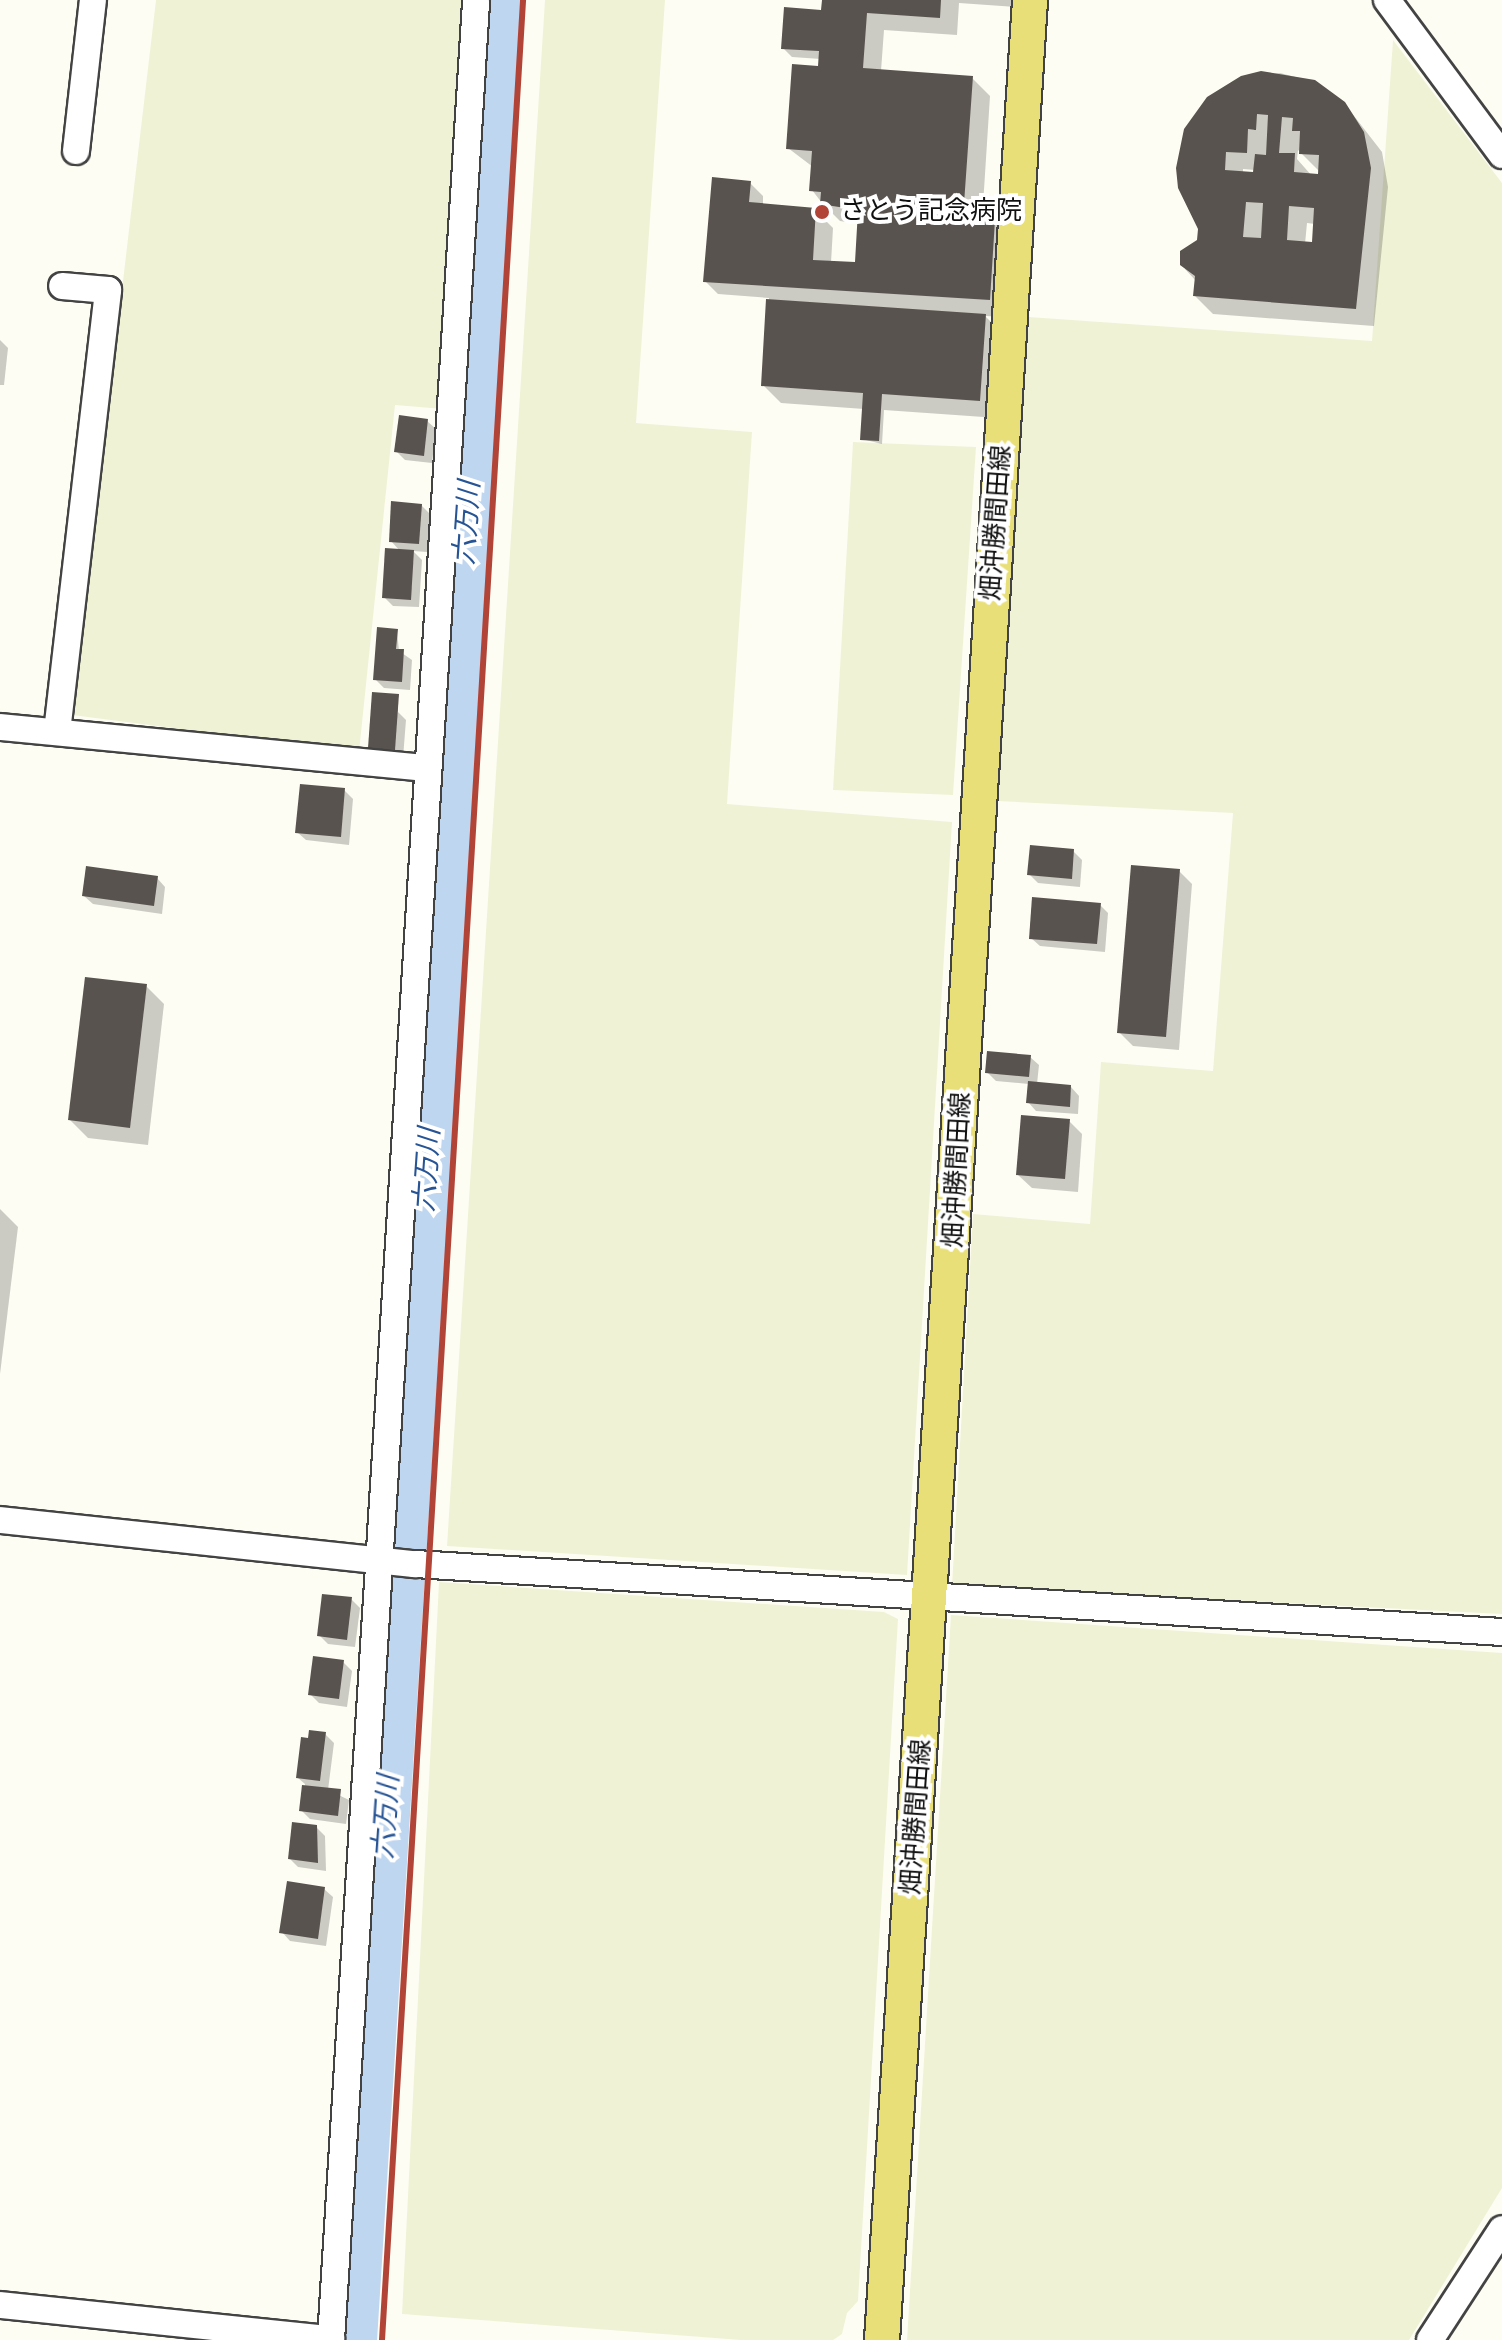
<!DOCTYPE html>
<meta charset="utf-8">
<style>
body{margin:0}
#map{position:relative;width:1502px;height:2340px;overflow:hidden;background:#fefdf4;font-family:Spectral,"Noto Sans JP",serif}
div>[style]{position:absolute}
.farmland>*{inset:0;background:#f0f2d6}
.shadow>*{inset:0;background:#0003}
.river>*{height:46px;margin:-23px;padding:0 23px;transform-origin:23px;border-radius:23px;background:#bed6f0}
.building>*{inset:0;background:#58534e}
.roads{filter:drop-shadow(2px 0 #434343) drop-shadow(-2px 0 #434343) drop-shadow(0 2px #434343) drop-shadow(0 -2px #434343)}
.minor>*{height:26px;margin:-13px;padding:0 13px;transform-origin:13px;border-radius:13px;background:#fff}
.major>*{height:34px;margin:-17px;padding:0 17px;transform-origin:17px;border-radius:17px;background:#e9df79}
.rail>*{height:6px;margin:-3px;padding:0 3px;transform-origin:3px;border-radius:3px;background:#b14437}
.dots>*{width:22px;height:22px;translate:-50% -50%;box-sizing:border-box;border:4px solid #fff;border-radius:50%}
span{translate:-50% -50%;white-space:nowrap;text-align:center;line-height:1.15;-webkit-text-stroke:8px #fff;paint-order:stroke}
.poi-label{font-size:26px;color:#101010}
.left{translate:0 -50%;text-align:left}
.street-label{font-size:26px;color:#101010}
.water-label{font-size:28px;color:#265495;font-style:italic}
</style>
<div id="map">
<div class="farmland">
<div style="clip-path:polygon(156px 0,462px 0,443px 409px,395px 405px,359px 752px,72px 715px)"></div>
<div style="clip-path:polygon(545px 0,665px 0,636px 423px,752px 432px,727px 804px,952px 822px,907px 1575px,447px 1546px)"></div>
<div style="clip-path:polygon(1393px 40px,1502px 183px,1502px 1614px,952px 1586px,973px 1214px,1090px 1224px,1101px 1062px,1213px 1071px,1233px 813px,998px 801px,1029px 317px,1372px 341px)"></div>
<div style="clip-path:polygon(853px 442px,976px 447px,953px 795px,833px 790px)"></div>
<div style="clip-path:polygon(439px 1582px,884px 1612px,898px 1619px,858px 2301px,847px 2313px,842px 2334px,833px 2340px,741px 2340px,402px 2314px)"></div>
<div style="clip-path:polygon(951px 1615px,1502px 1653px,1502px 2188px,1409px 2340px,907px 2340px)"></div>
</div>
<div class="shadow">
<div style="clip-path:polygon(824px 0,1016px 0,1016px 7px,959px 3px,957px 35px,884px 30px,881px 71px,972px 78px,990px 96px,982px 221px,995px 222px,1013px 240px,1008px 317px,985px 316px,1003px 334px,998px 418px,884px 410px,882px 444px,862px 439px,864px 409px,781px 403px,763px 385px,769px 298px,718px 294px,705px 281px,750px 183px,763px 196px,763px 205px,815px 210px,833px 228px,831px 263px,857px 265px,859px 224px,840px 221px,822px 203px,812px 190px,813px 167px,788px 148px,821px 59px,792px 57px,783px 48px,821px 12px)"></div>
<div style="clip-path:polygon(evenodd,1280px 73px,1315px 82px,1344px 103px,1382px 152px,1388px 187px,1374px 326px,1213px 314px,1195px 296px,1196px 281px,1185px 269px,1182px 252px,1199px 241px,1242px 78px,1280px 73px,1298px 150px,1320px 172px,1319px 176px,1312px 176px,1297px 159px,1298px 150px,1280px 73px,1243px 169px,1255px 170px,1255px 174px,1243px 173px,1243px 169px,1280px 73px,1307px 223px,1315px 224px,1314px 244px,1305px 244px,1307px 223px)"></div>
<div style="clip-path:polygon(0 340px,8px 348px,4px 385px,0 385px)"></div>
<div style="clip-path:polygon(427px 421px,436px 429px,432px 463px,405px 460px,396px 451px)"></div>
<div style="clip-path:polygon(421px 505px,430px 514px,427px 552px,413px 551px,422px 560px,419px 607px,393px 606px,384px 597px,400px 551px,391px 541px)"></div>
<div style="clip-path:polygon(397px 631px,399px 651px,412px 660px,410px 690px,384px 688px,375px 679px)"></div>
<div style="clip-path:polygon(398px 696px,398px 712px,406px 720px,403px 758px,379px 756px,370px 747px)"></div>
<div style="clip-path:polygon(344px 790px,353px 799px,349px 845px,306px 840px,297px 832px)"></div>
<div style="clip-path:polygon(1073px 851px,1082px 860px,1080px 887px,1038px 883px,1029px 874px)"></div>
<div style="clip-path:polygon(1179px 871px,1192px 884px,1179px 1050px,1133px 1046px,1119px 1032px)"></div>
<div style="clip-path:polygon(157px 878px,165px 887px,162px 914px,93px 904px,84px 896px)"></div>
<div style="clip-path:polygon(1100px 905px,1108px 913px,1105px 952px,1040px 946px,1031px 938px)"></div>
<div style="clip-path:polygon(146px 986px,164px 1004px,148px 1145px,88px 1138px,70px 1120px)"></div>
<div style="clip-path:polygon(1030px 1057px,1039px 1065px,1037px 1084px,1071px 1087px,1079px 1096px,1078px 1114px,1036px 1111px,1028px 1102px,1029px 1084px,996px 1081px,987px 1072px)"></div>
<div style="clip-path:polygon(1069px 1121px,1082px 1134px,1078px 1192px,1032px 1188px,1018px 1175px)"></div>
<div style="clip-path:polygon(0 1209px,18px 1227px,0 1374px)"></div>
<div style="clip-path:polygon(351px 1599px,360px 1608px,355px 1647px,328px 1644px,319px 1635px)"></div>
<div style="clip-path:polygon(343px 1662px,352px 1671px,347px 1707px,319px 1703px,310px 1694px)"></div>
<div style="clip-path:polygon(325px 1734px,334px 1743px,328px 1790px,349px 1800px,346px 1824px,310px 1819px,301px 1810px,305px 1784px,298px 1778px)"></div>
<div style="clip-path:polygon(316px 1827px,325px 1836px,326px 1871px,298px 1867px,290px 1859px)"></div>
<div style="clip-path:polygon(324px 1889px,333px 1897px,326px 1946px,290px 1941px,282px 1932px)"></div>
</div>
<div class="river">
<div style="left:354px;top:2340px;width:2345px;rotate:-86.41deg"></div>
</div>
<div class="building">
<div style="clip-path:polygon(822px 0,941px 0,940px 18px,867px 13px,863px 68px,973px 76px,963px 218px,995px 220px,990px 300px,703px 282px,712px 177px,751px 181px,749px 202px,816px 208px,813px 260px,855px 262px,858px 210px,820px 204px,821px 192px,809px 191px,812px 151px,786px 149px,792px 64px,818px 66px,819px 51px,781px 49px,784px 7px,821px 10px)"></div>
<div style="clip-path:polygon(evenodd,1261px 71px,1315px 80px,1345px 102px,1364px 132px,1371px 168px,1356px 309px,1193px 296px,1195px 276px,1180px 265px,1180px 251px,1197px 240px,1198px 229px,1178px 188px,1176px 168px,1184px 129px,1207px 97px,1241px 76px,1261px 71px,1257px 114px,1268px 115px,1266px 155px,1255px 154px,1253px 172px,1225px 170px,1226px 152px,1247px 153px,1248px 129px,1256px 130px,1257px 114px,1261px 71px,1282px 117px,1293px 118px,1292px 131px,1300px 131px,1299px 154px,1319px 155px,1318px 174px,1294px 172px,1295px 153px,1279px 153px,1282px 117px,1261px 71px,1246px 202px,1263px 203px,1261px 238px,1243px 237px,1246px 202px,1261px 71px,1289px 206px,1314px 208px,1312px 242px,1287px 240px,1289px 206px)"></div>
<div style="clip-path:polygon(766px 299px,986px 314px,980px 401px,882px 394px,879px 441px,860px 440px,863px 393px,761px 386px)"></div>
<div style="clip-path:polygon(399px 415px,428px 419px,424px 456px,394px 452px)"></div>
<div style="clip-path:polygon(391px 501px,422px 504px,419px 544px,389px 542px)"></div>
<div style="clip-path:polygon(385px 548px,414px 550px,411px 600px,382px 598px)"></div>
<div style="clip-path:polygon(377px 627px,398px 629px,396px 649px,404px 649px,402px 682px,373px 680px)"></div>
<div style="clip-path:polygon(372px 692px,399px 694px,395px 750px,368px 748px)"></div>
<div style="clip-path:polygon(300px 784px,345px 788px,341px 837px,295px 833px)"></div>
<div style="clip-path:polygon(1030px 845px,1074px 849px,1072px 879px,1027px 875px)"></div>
<div style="clip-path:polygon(1131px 865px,1180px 869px,1166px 1037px,1117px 1033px)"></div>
<div style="clip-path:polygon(86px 866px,158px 876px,154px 906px,82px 896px)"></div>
<div style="clip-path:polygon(1032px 897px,1101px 903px,1097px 944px,1029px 939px)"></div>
<div style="clip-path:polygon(85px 977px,147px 984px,130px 1128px,68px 1120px)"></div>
<div style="clip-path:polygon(987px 1051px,1031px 1055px,1029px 1077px,985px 1073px)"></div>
<div style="clip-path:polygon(1028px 1081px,1071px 1085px,1070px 1107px,1026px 1103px)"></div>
<div style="clip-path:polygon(1021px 1115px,1070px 1119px,1065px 1179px,1016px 1175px)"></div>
<div style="clip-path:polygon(322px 1594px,352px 1597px,347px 1640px,317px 1636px)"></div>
<div style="clip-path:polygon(313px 1656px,344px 1660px,339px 1699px,308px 1695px)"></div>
<div style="clip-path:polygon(309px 1730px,326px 1732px,320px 1781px,296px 1778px,301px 1737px,308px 1738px)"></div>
<div style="clip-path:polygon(302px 1785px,341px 1789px,338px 1816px,299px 1811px)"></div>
<div style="clip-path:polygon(292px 1822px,317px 1825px,318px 1863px,288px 1859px)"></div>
<div style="clip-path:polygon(287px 1881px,325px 1887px,318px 1939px,279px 1933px)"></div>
</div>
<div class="roads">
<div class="minor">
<div style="left:1387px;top:0;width:193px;rotate:53.4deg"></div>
<div style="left:76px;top:151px;width:152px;rotate:-83.6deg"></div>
<div style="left:0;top:727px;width:426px;rotate:5.5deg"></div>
<div style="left:57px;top:732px;width:445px;rotate:-83.4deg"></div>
<div style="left:108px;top:290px;width:46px;rotate:-175deg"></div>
<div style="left:0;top:1520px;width:417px;rotate:6.1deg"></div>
<div style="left:415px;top:1564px;width:1089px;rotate:3.58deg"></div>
<div style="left:0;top:2305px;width:333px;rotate:5.9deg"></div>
<div style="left:331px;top:2340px;width:2344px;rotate:-86.45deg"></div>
<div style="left:1430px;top:2340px;width:132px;rotate:-57deg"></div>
</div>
<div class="major">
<div style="left:882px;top:2340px;width:2345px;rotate:-86.38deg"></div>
</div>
</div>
<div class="rail">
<div style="left:382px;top:2340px;width:2344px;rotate:-86.55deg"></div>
</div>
<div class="dots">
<div style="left:822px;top:212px;background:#b14437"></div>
</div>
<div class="poi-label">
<span class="left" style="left:840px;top:212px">さとう記念病院</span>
</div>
<div class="street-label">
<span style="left:997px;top:523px;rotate:-86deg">畑沖勝間田線</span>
<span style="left:958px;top:1170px;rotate:-87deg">畑沖勝間田線</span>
<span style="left:917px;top:1817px;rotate:-86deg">畑沖勝間田線</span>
</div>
<div class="water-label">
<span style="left:468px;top:523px;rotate:-86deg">六万川</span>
<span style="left:428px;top:1170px;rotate:-86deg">六万川</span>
<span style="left:387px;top:1817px;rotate:-86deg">六万川</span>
</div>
</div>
